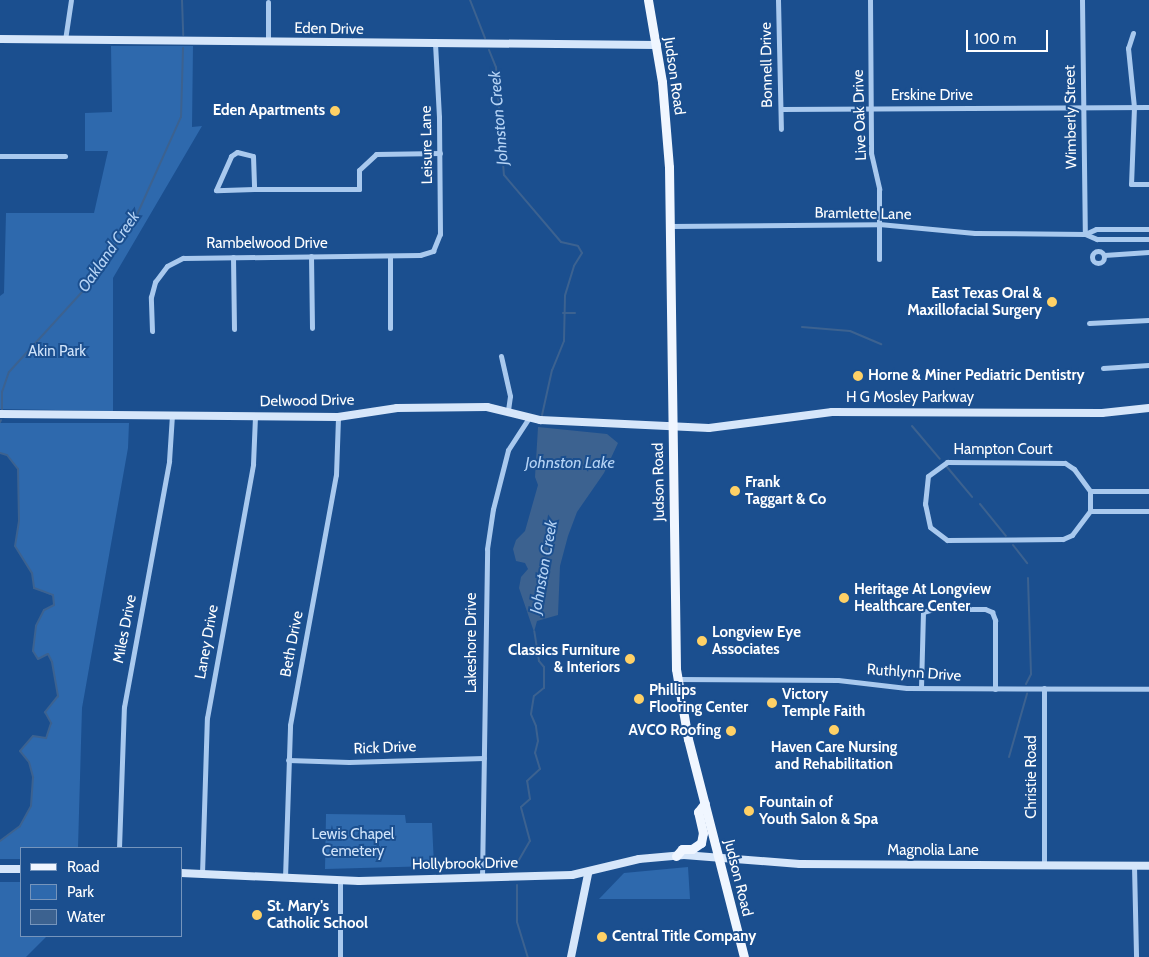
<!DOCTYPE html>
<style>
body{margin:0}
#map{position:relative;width:1149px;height:957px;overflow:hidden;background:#1b4f8f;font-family:Cabin,sans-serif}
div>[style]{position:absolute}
.green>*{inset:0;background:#2e69ad}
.water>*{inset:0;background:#3c6290}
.stream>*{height:2px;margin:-1px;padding:0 1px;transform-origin:1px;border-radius:1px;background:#3c6290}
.street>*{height:5px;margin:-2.5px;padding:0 2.5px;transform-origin:2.5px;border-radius:2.5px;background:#a9c9ee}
.street>.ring{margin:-2.5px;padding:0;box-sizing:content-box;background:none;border:5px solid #a9c9ee;border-radius:50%}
.secondary>*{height:8px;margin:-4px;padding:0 4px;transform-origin:4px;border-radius:4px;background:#d6e6fa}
.primary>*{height:9px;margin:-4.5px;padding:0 4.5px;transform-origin:4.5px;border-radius:4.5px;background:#f0f6ff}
.dots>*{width:14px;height:14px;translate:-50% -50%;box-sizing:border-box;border:2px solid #1b4f8f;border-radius:50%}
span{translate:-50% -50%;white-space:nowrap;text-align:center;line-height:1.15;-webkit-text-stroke:4px #1b4f8f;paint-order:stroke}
.street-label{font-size:15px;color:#fff}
.poi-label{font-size:15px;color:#fff;font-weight:700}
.right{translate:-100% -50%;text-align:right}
.left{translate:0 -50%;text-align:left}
.park-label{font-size:15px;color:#cfe3fa}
.water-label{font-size:16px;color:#b5d3f5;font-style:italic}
.legend{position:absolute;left:20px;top:847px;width:162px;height:90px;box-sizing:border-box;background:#1b4f8f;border:1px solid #7695bc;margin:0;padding:6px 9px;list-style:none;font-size:15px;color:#fff}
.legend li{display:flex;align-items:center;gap:10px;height:25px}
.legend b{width:25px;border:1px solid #7695bc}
.scale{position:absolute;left:966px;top:30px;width:82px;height:22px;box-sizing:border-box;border:2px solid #fff;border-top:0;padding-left:6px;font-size:15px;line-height:18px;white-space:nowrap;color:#fff;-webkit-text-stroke:4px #1b4f8f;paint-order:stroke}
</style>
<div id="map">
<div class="green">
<div style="clip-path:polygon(111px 46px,193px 46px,192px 127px,202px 126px,113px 278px,113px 411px,0 409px,0 296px,4px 293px,6px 213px,94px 213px,108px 151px,85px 151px,85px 113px,112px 112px)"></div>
<div style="clip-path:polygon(0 423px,129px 423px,128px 448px,82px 708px,78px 848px,21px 848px,21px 859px,0 859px,0 841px,20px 826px,31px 806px,33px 777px,29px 762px,20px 751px,33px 736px,46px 738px,51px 723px,45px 712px,58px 696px,52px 662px,48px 654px,38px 659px,33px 651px,36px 626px,44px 610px,54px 605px,53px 596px,34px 588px,32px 573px,15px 546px,19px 521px,18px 469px,7px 455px,0 453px)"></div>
<div style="clip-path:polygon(326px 814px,405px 815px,406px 823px,432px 823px,434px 866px,325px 869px)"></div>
<div style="clip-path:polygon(688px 867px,690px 899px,599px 899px,624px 873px)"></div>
<div style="clip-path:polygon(0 882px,21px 882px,21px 936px,47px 936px,26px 957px,0 957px)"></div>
</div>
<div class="water">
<div style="clip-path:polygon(538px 427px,607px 434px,618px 443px,604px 473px,577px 512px,568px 536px,560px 566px,558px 615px,537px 621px,534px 632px,519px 588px,521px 577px,528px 569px,525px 563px,516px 561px,513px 549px,516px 540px,525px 531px,538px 485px,535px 477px)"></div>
</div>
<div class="stream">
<div style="left:182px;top:0;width:35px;rotate:88deg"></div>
<div style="left:470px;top:0;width:41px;rotate:68.5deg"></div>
<div style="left:489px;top:50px;width:18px;rotate:68deg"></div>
<div style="left:496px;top:67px;width:108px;rotate:85.8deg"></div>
<div style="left:504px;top:175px;width:88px;rotate:49.6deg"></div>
<div style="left:561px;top:242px;width:17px;rotate:13deg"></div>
<div style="left:578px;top:246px;width:8px;rotate:60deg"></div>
<div style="left:582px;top:253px;width:15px;rotate:122deg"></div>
<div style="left:574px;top:266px;width:31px;rotate:107deg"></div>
<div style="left:565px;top:296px;width:45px;rotate:91.3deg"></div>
<div style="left:564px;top:341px;width:31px;rotate:112deg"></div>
<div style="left:552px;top:370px;width:46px;rotate:102.5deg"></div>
<div style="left:563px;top:313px;width:12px"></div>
<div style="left:802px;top:327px;width:48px;rotate:4.8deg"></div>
<div style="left:850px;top:331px;width:34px;rotate:23deg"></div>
<div style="left:2px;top:409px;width:17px;rotate:-90deg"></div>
<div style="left:2px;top:392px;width:21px;rotate:-71deg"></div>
<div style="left:9px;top:372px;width:111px;rotate:-47.6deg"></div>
<div style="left:84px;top:290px;width:90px;rotate:-54.5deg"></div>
<div style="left:136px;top:217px;width:110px;rotate:-65.8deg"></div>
<div style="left:181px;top:117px;width:69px;rotate:-88.3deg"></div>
<div style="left:0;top:422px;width:2px;rotate:-63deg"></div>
<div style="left:912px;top:426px;width:43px;rotate:49.7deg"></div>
<div style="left:0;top:453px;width:7px;rotate:16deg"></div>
<div style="left:7px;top:455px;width:18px;rotate:52deg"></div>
<div style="left:18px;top:469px;width:52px;rotate:88.9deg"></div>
<div style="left:19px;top:521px;width:25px;rotate:99deg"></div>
<div style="left:15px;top:546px;width:32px;rotate:58deg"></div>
<div style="left:32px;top:573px;width:15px;rotate:82deg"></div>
<div style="left:34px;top:588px;width:20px;rotate:20deg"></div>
<div style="left:53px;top:595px;width:10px;rotate:84deg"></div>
<div style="left:54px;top:605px;width:11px;rotate:153deg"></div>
<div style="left:44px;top:610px;width:18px;rotate:117deg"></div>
<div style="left:36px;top:626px;width:25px;rotate:97deg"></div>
<div style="left:33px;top:651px;width:9px;rotate:58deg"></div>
<div style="left:38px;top:659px;width:11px;rotate:-27deg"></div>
<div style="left:48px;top:654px;width:9px;rotate:63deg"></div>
<div style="left:52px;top:662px;width:35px;rotate:80deg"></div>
<div style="left:58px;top:696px;width:21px;rotate:129deg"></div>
<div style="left:45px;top:712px;width:13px;rotate:61deg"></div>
<div style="left:51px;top:723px;width:16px;rotate:108deg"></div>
<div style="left:46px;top:738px;width:13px;rotate:-171deg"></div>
<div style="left:33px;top:736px;width:20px;rotate:131deg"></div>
<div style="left:20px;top:751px;width:14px;rotate:51deg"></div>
<div style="left:29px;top:762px;width:16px;rotate:75deg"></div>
<div style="left:33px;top:777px;width:29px;rotate:94deg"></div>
<div style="left:31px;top:806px;width:23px;rotate:119deg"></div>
<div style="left:20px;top:826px;width:25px;rotate:143deg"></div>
<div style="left:947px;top:467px;width:39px;rotate:50deg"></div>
<div style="left:980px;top:504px;width:41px;rotate:50.9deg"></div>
<div style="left:1013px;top:545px;width:23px;rotate:52deg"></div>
<div style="left:1026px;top:684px;width:11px;rotate:-63deg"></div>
<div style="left:1031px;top:674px;width:96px;rotate:-91.8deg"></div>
<div style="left:1009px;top:757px;width:66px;rotate:-74.1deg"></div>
<div style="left:516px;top:865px;width:28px;rotate:-60deg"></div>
<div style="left:530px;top:841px;width:35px;rotate:-105deg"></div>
<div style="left:521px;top:807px;width:12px;rotate:-42deg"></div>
<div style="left:530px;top:799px;width:18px;rotate:-99deg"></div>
<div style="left:527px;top:781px;width:18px;rotate:-43deg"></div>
<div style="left:540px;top:769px;width:17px;rotate:-107deg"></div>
<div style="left:535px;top:753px;width:12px;rotate:-76deg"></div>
<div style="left:538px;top:741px;width:15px;rotate:-98deg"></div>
<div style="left:536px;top:726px;width:13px;rotate:-113deg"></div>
<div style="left:531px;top:714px;width:18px;rotate:-81deg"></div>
<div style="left:534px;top:696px;width:13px;rotate:-39deg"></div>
<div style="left:544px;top:688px;width:21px;rotate:-90deg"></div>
<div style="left:544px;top:667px;width:8px;rotate:-130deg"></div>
<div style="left:539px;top:661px;width:30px;rotate:-99deg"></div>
<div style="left:517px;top:885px;width:37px;rotate:90deg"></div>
<div style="left:517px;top:922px;width:37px;rotate:73deg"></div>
</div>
<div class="street">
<div style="left:778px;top:0;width:129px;rotate:88.7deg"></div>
<div style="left:870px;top:0;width:153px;rotate:89.6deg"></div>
<div style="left:871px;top:153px;width:37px;rotate:77deg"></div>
<div style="left:879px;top:189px;width:70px;rotate:90deg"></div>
<div style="left:1082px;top:0;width:234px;rotate:89.3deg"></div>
<div style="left:1133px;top:33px;width:16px;rotate:108deg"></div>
<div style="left:1128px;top:48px;width:59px;rotate:84.2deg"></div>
<div style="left:1134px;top:107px;width:77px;rotate:92.2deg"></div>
<div style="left:1131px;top:184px;width:18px"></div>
<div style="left:65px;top:40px;width:40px;rotate:-81.5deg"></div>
<div style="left:268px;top:42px;width:40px;rotate:-90deg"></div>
<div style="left:781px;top:109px;width:368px;rotate:-0.3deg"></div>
<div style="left:237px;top:152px;width:16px;rotate:14deg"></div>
<div style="left:253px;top:156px;width:33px;rotate:88deg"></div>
<div style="left:254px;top:189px;width:38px;rotate:178deg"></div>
<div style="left:216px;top:190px;width:37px;rotate:-66deg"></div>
<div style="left:231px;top:156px;width:7px;rotate:-34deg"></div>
<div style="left:0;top:156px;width:65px"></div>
<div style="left:254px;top:189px;width:105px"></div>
<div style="left:359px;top:189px;width:19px;rotate:-90deg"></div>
<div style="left:359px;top:170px;width:23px;rotate:-43deg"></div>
<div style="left:376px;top:154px;width:64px;rotate:-0.9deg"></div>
<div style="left:670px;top:226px;width:209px;rotate:-0.5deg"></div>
<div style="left:879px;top:224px;width:96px;rotate:5.4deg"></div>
<div style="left:975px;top:233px;width:110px;rotate:0.5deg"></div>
<div style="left:1085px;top:234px;width:13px;rotate:23deg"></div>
<div style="left:1097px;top:239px;width:52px"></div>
<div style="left:1085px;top:234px;width:12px;rotate:-24deg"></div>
<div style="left:1096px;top:229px;width:53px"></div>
<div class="ring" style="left:1092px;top:251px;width:7px;height:7px"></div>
<div style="left:1104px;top:255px;width:45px;rotate:-3.8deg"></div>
<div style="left:311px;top:256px;width:72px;rotate:89.2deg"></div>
<div style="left:390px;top:256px;width:72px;rotate:90deg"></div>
<div style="left:233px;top:257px;width:72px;rotate:89.2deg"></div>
<div style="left:1089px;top:323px;width:60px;rotate:-2.9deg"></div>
<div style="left:152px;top:331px;width:34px;rotate:-92deg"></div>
<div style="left:151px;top:297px;width:16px;rotate:-75deg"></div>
<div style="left:155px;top:282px;width:20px;rotate:-53deg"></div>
<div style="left:167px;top:266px;width:18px;rotate:-27deg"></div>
<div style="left:183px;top:258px;width:237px;rotate:-0.7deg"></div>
<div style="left:420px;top:255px;width:14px;rotate:-17deg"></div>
<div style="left:433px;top:251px;width:18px;rotate:-68deg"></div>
<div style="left:440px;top:234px;width:117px;rotate:-90.5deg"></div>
<div style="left:439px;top:117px;width:74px;rotate:-93.1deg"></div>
<div style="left:501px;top:356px;width:41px;rotate:77.3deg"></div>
<div style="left:510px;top:396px;width:14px;rotate:98deg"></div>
<div style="left:1103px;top:368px;width:46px;rotate:-3.7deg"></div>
<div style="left:947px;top:462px;width:118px;rotate:0.5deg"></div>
<div style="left:1065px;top:463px;width:11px;rotate:34deg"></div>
<div style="left:1074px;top:469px;width:27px;rotate:54deg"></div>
<div style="left:1090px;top:491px;width:20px;rotate:90deg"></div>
<div style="left:1090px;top:511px;width:30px;rotate:127deg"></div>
<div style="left:1072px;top:535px;width:10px;rotate:156deg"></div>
<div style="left:1063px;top:539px;width:116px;rotate:179.5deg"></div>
<div style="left:947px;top:540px;width:21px;rotate:-143deg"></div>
<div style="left:930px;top:527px;width:24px;rotate:-102deg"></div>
<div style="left:925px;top:504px;width:28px;rotate:-84deg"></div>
<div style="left:928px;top:476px;width:24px;rotate:-36deg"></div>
<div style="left:1090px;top:491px;width:59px"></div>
<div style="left:1090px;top:511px;width:59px"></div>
<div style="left:677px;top:679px;width:161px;rotate:0.4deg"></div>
<div style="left:838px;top:680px;width:69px;rotate:6.6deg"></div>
<div style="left:907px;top:688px;width:242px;rotate:0.2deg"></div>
<div style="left:921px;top:688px;width:76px;rotate:-88.5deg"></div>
<div style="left:923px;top:612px;width:11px;rotate:-15deg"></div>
<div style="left:934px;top:609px;width:51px"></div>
<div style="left:985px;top:609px;width:8px;rotate:23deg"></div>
<div style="left:992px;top:612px;width:9px;rotate:69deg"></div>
<div style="left:995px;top:620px;width:69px;rotate:90deg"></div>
<div style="left:1044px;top:688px;width:178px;rotate:90deg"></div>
<div style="left:288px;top:760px;width:61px;rotate:1.9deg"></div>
<div style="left:349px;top:762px;width:135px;rotate:-1.7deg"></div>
<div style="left:119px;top:848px;width:141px;rotate:-88deg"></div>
<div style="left:124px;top:707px;width:250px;rotate:-79.6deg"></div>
<div style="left:169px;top:461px;width:46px;rotate:-86.3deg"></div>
<div style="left:1134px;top:866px;width:91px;rotate:88.7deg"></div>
<div style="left:202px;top:874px;width:156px;rotate:-88.2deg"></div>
<div style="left:207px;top:718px;width:258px;rotate:-79.7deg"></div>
<div style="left:253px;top:464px;width:48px;rotate:-87.6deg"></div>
<div style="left:285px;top:878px;width:153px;rotate:-88.1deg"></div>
<div style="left:290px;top:725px;width:254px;rotate:-79.6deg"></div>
<div style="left:336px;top:475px;width:58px;rotate:-88deg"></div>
<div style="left:482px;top:878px;width:329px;rotate:-89.1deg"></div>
<div style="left:487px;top:549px;width:40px;rotate:-81.5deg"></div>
<div style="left:493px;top:509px;width:61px;rotate:-75.7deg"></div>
<div style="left:508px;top:450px;width:38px;rotate:-57deg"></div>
<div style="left:340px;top:957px;width:77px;rotate:-90deg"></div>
</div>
<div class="secondary">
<div style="left:0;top:39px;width:657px;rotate:0.52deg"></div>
<div style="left:0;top:414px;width:338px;rotate:0.5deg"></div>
<div style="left:338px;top:417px;width:60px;rotate:-8.7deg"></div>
<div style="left:397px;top:408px;width:90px;rotate:-0.6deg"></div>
<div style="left:487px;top:407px;width:55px;rotate:13.8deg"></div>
<div style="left:540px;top:420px;width:169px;rotate:2.7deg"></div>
<div style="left:709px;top:428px;width:124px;rotate:-7.4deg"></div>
<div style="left:832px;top:412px;width:270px;rotate:0.2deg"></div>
<div style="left:1102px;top:413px;width:47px;rotate:-6.1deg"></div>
<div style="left:0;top:869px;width:21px"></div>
<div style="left:181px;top:873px;width:178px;rotate:2.6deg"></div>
<div style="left:359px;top:881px;width:213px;rotate:-1.6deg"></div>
<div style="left:572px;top:875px;width:69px;rotate:-13.4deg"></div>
<div style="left:639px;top:859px;width:45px;rotate:-5.1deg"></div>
<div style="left:684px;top:855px;width:116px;rotate:4.4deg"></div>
<div style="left:800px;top:864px;width:349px;rotate:0.3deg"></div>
<div style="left:571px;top:957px;width:85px;rotate:-78.4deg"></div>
</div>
<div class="primary">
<div style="left:648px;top:0;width:83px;rotate:80.3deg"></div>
<div style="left:662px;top:82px;width:85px;rotate:85.3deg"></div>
<div style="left:669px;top:167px;width:502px;rotate:89.2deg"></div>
<div style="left:676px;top:669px;width:71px;rotate:80.3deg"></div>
<div style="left:688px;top:739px;width:225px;rotate:75.6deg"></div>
<div style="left:676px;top:856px;width:9px;rotate:-49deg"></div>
<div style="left:682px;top:849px;width:10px"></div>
<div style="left:692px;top:849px;width:11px;rotate:-34deg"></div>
<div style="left:701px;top:843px;width:10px;rotate:-79deg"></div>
<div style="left:703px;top:833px;width:22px;rotate:-103deg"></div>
<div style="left:698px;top:812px;width:11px;rotate:-52deg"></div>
</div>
<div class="dots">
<div style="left:335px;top:111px;background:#ffd166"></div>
<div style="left:1052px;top:302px;background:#ffd166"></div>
<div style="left:858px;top:376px;background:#ffd166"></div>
<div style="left:735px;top:491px;background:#ffd166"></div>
<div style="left:844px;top:598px;background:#ffd166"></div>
<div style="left:702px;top:641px;background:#ffd166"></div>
<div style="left:630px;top:659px;background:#ffd166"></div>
<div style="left:639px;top:699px;background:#ffd166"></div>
<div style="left:772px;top:703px;background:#ffd166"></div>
<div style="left:834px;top:730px;background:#ffd166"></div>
<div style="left:731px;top:731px;background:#ffd166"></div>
<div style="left:749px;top:811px;background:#ffd166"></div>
<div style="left:257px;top:915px;background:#ffd166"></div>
<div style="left:602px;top:937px;background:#ffd166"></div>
</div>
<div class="street-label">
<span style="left:329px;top:29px;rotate:1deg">Eden Drive</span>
<span style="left:767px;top:65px;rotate:-91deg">Bonnell Drive</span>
<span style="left:674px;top:76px;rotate:82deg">Judson Road</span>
<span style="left:932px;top:96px">Erskine Drive</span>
<span style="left:860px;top:115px;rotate:-92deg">Live Oak Drive</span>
<span style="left:1071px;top:117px;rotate:-91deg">Wimberly Street</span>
<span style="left:427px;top:145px;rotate:-91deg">Leisure Lane</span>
<span style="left:863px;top:214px;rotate:1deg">Bramlette Lane</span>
<span style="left:267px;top:244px">Rambelwood Drive</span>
<span style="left:910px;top:398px">H G Mosley Parkway</span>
<span style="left:307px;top:401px;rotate:-1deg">Delwood Drive</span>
<span style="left:1003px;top:450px">Hampton Court</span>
<span style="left:659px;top:482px;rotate:-91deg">Judson Road</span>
<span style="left:125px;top:629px;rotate:-79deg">Miles Drive</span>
<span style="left:207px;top:642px;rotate:-80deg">Laney Drive</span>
<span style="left:472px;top:643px;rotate:-90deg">Lakeshore Drive</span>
<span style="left:292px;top:644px;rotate:-79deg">Beth Drive</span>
<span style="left:914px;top:673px;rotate:4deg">Ruthlynn Drive</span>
<span style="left:385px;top:748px;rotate:-2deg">Rick Drive</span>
<span style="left:1032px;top:777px;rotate:-90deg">Christie Road</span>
<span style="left:933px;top:851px">Magnolia Lane</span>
<span style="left:465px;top:864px;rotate:-1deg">Hollybrook Drive</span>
<span style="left:738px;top:878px;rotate:76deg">Judson Road</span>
</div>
<div class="poi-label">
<span class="right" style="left:325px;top:111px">Eden Apartments</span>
<span class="right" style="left:1042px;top:302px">East Texas Oral &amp;<br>Maxillofacial Surgery</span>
<span class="left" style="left:868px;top:376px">Horne &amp; Miner Pediatric Dentistry</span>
<span class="left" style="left:745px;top:491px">Frank<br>Taggart &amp; Co</span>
<span class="left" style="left:854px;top:598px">Heritage At Longview<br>Healthcare Center</span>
<span class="left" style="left:712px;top:641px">Longview Eye<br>Associates</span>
<span class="right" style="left:620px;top:659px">Classics Furniture<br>&amp; Interiors</span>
<span class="left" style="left:649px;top:699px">Phillips<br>Flooring Center</span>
<span class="left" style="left:782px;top:703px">Victory<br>Temple Faith</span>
<span class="right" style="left:721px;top:731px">AVCO Roofing</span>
<span style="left:834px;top:756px">Haven Care Nursing<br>and Rehabilitation</span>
<span class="left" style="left:759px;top:811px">Fountain of<br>Youth Salon &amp; Spa</span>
<span class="left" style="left:267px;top:915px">St. Mary's<br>Catholic School</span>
<span class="left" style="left:612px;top:937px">Central Title Company</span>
</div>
<div class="park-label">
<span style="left:57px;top:352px">Akin Park</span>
<span style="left:353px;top:843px">Lewis Chapel<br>Cemetery</span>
</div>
<div class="water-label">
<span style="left:499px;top:118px;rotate:-95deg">Johnston Creek</span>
<span style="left:109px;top:252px;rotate:-55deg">Oakland Creek</span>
<span style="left:570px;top:463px">Johnston Lake</span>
<span style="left:544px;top:567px;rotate:-80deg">Johnston Creek</span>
</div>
<ul class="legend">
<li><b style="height:6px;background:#f0f6ff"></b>Road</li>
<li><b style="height:14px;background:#2e69ad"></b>Park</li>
<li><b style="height:14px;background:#3c6290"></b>Water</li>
</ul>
<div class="scale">100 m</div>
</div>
